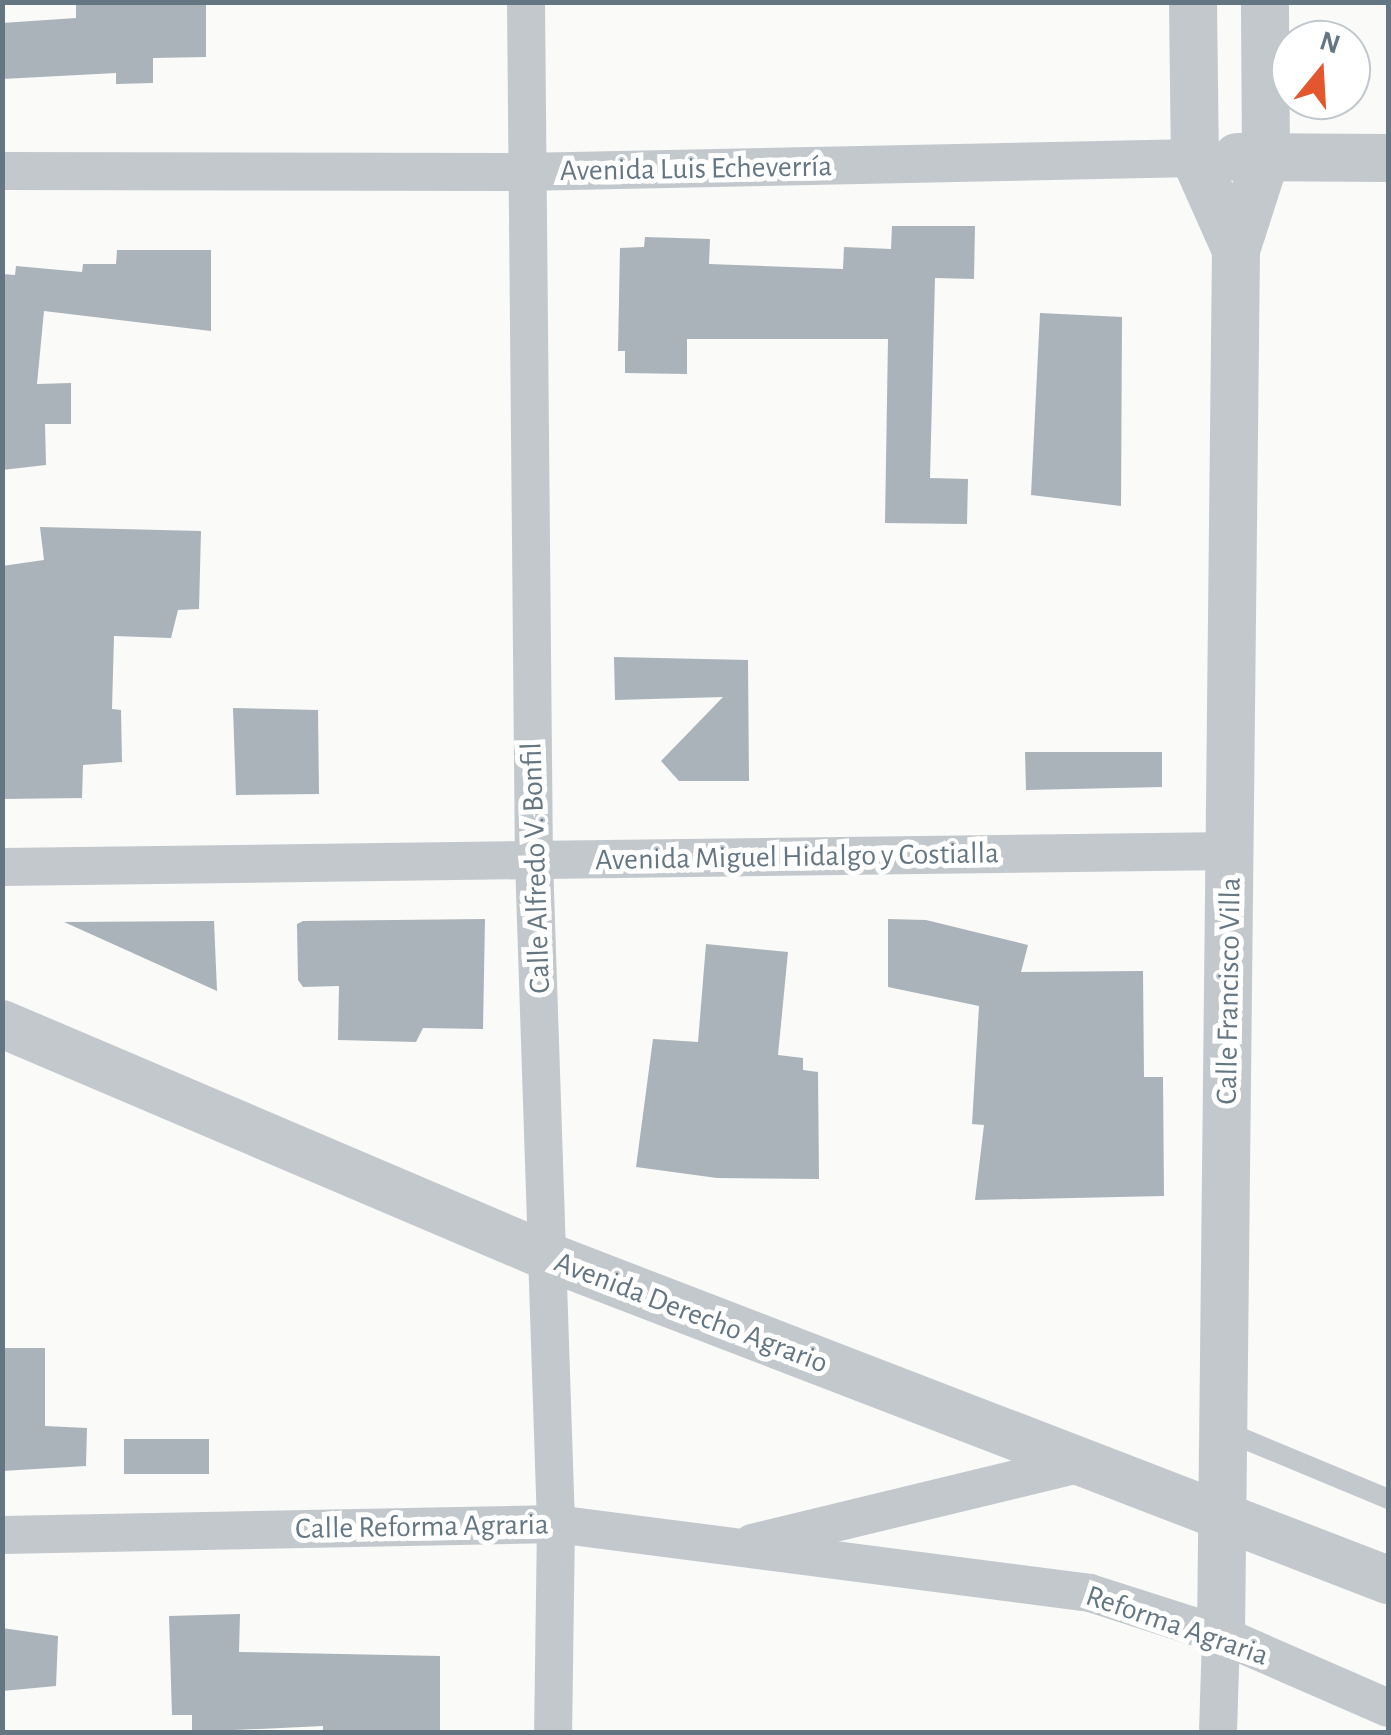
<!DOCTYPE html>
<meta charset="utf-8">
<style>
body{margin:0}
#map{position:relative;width:1391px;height:1735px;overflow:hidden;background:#fafaf8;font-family:"Alegreya Sans",sans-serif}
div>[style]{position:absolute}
.building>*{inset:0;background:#aab3b9}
.service>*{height:20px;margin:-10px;padding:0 10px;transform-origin:10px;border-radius:10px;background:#c3c8cc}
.minor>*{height:38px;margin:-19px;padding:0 19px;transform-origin:19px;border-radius:19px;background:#c3c8cc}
.tertiary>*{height:48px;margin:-24px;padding:0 24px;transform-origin:24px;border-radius:24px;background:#c3c8cc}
span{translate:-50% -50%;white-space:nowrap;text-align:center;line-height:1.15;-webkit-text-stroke:10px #fff;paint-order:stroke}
.street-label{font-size:30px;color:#657683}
.frame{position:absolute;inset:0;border:5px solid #657683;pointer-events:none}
.north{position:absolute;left:1271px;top:20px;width:100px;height:100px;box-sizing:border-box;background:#fff;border:2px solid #c1c8cd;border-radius:50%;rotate:18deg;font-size:28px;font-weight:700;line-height:40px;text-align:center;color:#657683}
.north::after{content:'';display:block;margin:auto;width:35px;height:45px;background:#e4572e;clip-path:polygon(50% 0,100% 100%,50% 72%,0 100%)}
</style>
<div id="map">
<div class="building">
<div style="clip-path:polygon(76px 2px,206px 2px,206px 57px,153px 58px,153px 83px,116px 84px,116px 73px,2px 79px,2px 23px,76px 18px)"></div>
<div style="clip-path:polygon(892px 226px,975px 226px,974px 279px,935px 278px,930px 478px,968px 479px,967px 524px,885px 523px,888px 339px,687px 339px,687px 374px,625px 373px,625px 351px,618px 351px,620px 248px,644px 247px,645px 237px,710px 239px,709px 264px,843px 269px,844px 247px,891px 249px)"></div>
<div style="clip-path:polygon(117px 250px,211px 250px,211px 331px,44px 311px,37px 384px,71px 383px,71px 424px,45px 424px,46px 465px,2px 470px,2px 274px,15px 275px,16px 266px,82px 272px,83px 264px,116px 264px)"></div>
<div style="clip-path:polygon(1040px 313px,1122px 317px,1121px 506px,1031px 495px)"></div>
<div style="clip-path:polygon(40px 527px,201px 531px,199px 609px,178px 610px,171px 638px,114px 636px,112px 709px,121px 710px,122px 762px,83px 765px,82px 798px,2px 799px,2px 566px,44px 560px)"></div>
<div style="clip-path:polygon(614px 657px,748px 660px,749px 781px,679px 781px,661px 761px,723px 697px,615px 700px)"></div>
<div style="clip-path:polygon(233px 708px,318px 710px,319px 794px,236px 795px)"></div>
<div style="clip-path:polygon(1025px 752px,1162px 752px,1162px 787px,1026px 790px)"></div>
<div style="clip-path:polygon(485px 919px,483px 1029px,423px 1028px,416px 1042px,338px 1040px,339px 986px,303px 987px,298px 980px,297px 924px,303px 921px)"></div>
<div style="clip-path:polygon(888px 919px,926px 920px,1028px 945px,1021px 972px,1143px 971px,1144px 1077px,1163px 1077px,1164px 1196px,975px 1200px,984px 1125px,972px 1124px,979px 1006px,888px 987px)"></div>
<div style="clip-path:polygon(214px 921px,217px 991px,64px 922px)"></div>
<div style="clip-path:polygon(706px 944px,788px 952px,778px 1055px,803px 1058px,803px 1070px,818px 1072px,819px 1179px,717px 1178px,636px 1167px,653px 1039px,698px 1042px)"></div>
<div style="clip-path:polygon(2px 1348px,45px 1348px,45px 1426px,87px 1428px,86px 1466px,2px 1471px)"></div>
<div style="clip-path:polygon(124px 1439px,209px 1439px,209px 1474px,124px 1474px)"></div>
<div style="clip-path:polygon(240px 1614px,239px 1652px,440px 1656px,440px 1732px,323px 1732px,323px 1726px,192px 1732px,192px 1715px,172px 1715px,169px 1616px)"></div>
<div style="clip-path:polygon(2px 1628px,58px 1636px,56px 1686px,2px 1691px)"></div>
</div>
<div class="service">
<div style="left:1225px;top:1431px;width:177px;rotate:22.6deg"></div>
</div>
<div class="minor">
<div style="left:526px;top:2px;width:859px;rotate:89.47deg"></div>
<div style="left:534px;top:861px;width:663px;rotate:88.1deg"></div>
<div style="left:556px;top:1524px;width:208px;rotate:90.8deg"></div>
<div style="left:2px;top:171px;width:521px;rotate:0.11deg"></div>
<div style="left:523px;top:172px;width:672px;rotate:-1.19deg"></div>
<div style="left:2px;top:867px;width:1229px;rotate:-0.75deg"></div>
<div style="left:2px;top:1535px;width:554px;rotate:-1.14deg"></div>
<div style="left:556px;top:1524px;width:538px;rotate:7.36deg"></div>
<div style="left:1090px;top:1593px;width:138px;rotate:17.8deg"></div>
<div style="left:1221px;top:1635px;width:182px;rotate:23.6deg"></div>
<div style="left:752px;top:1543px;width:336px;rotate:-13.6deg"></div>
<div style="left:1218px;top:1732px;width:97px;rotate:-88.2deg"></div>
</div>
<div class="tertiary">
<div style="left:1193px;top:2px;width:156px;rotate:89.3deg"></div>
<div style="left:1195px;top:158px;width:101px;rotate:66deg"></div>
<div style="left:1237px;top:157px;width:151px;rotate:0.4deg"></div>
<div style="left:2px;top:1024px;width:595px;rotate:23.07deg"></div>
<div style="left:549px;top:1257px;width:899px;rotate:21.06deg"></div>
<div style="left:1221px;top:1635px;width:1385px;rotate:-89.38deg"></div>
<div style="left:1236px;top:250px;width:98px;rotate:-72.1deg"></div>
<div style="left:1266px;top:157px;width:155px;rotate:-90.4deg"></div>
</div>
<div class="street-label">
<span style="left:696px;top:169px;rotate:-1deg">Avenida Luis Echeverría</span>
<span style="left:797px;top:857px;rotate:-1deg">Avenida Miguel Hidalgo y Costialla</span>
<span style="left:536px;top:868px;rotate:-92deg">Calle Alfredo V. Bonfil</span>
<span style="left:1229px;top:991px;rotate:-89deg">Calle Francisco Villa</span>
<span style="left:691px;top:1313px;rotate:21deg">Avenida Derecho Agrario</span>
<span style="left:422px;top:1527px;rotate:-1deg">Calle Reforma Agraria</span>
<span style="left:1177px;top:1626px;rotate:19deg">Reforma Agraria</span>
</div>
<div class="frame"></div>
<div class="north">N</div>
</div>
